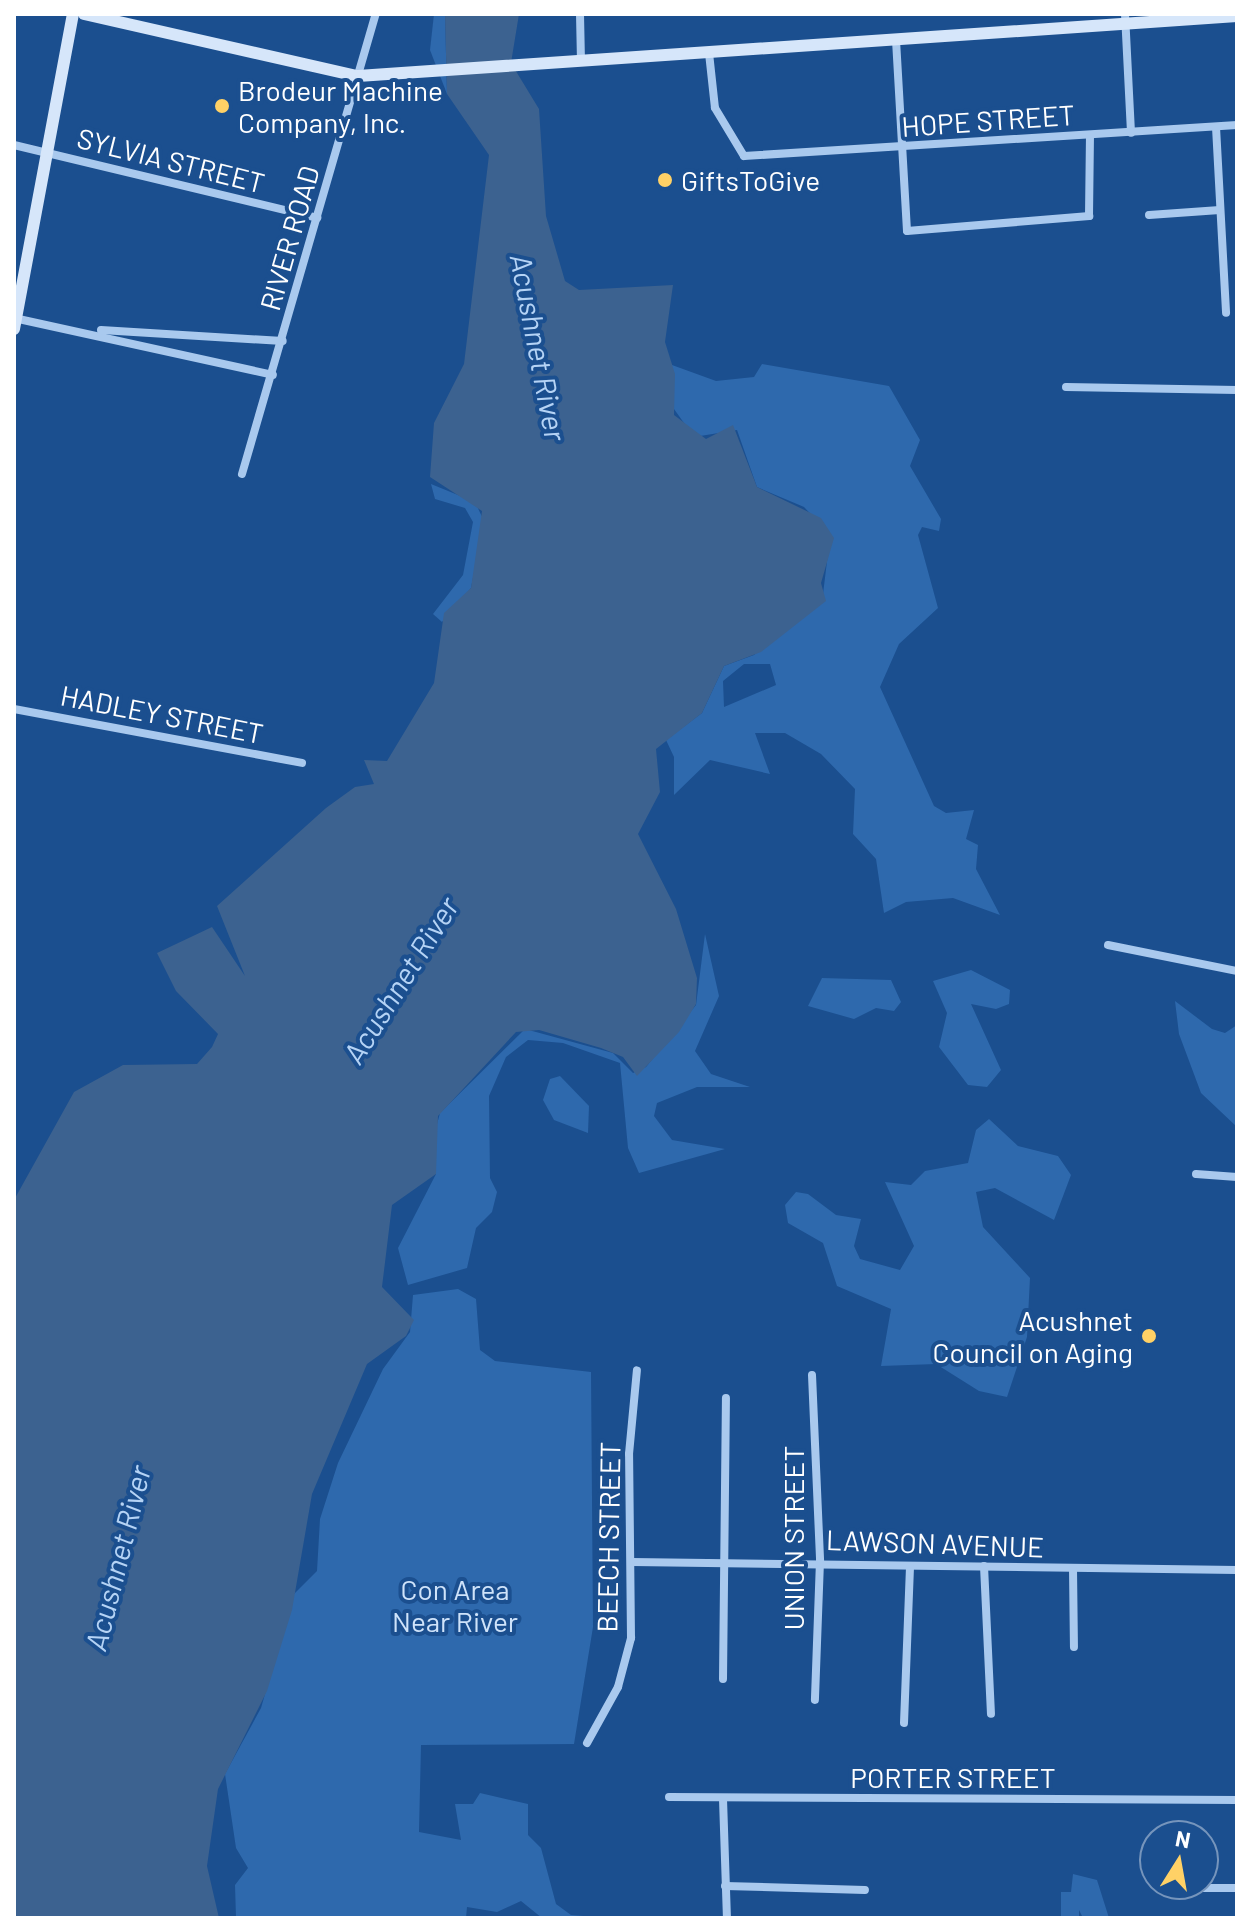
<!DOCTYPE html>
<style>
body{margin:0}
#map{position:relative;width:1251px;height:1932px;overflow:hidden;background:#1b4f8f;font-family:Barlow,sans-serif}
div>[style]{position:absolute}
.green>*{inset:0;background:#2e69ad}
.water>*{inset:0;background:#3c6290}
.street>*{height:8px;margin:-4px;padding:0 4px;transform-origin:4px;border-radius:4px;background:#a9c9ee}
.secondary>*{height:12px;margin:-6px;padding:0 6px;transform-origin:6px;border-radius:6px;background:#d6e6fa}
.dots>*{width:22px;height:22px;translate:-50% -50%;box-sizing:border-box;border:4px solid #1b4f8f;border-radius:50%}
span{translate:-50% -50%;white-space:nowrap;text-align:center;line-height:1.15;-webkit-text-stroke:8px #1b4f8f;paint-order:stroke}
.poi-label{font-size:28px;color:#fff}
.left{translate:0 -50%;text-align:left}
.right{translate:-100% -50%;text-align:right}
.street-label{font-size:28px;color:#fff}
.park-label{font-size:28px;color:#cfe3fa}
.water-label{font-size:30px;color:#b5d3f5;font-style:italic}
.frame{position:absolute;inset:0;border:16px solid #fff;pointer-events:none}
.north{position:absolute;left:1139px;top:1820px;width:80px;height:80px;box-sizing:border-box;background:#1b4f8f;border:2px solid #7695bc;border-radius:50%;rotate:11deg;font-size:22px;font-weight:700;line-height:32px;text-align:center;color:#fff}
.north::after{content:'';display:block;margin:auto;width:28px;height:36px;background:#ffd166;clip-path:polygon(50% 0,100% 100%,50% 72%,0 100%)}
</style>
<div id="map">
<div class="green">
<div style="clip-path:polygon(434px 14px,445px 14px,447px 94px,430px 50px)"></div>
<div style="clip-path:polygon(evenodd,762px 364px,889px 386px,920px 440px,910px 466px,941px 519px,939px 531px,922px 527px,918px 535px,938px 608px,899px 644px,880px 687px,934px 806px,946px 813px,974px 810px,966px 839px,978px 845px,976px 869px,1000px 915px,953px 898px,906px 902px,884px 913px,876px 859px,853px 834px,855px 789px,821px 754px,785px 733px,755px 733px,770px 774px,710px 760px,674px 795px,674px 757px,666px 740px,702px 713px,724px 666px,754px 655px,823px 594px,829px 545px,821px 525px,804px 507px,757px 487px,737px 430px,694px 437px,669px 402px,672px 365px,716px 381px,754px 377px,762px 364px,744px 664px,770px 664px,776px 685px,724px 707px,723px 681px,744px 664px)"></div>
<div style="clip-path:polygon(431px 484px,475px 502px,484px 521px,471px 588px,442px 622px,433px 614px,463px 575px,473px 522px,465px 508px,435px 499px)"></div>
<div style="clip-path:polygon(705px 934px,719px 996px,695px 1051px,711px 1074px,750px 1087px,697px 1087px,657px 1103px,654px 1116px,672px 1140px,725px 1149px,639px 1173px,628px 1148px,620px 1063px,563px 1043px,528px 1040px,506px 1057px,489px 1096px,490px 1178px,497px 1192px,492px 1212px,476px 1228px,467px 1268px,408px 1285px,398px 1248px,436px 1174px,432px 1143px,440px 1113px,525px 1029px,613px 1053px,633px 1073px,646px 1067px,696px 1005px)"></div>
<div style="clip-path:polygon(971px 970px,1010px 990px,1009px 1004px,996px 1009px,971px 1004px,1001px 1070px,987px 1087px,968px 1085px,939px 1047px,947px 1013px,933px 981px)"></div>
<div style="clip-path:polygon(822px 978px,891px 980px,901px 1002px,894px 1011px,876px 1008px,854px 1019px,808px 1006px)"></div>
<div style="clip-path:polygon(1175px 1001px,1212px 1029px,1225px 1033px,1237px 1025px,1237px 1127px,1201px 1093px,1179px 1034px)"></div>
<div style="clip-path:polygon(560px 1076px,589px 1106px,588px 1133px,554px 1120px,543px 1100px,550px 1079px)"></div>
<div style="clip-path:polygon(989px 1119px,1018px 1146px,1058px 1156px,1071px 1175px,1054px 1220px,995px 1188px,976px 1192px,983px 1227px,1030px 1278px,1027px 1337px,1007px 1397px,979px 1391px,936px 1364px,881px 1366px,891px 1309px,837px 1286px,823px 1243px,788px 1223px,785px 1205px,796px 1192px,808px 1194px,836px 1215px,861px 1219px,854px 1246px,860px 1259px,900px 1270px,914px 1246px,885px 1182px,911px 1185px,925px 1171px,968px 1163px,976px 1130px)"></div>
<div style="clip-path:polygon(458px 1289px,476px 1299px,480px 1350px,495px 1361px,591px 1372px,593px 1627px,574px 1744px,421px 1745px,419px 1832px,461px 1840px,455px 1804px,473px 1804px,480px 1793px,528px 1804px,528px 1835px,541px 1848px,556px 1904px,571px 1915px,608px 1918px,542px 1918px,521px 1901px,497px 1912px,467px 1907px,466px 1918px,236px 1918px,235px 1885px,248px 1868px,236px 1848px,225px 1774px,261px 1708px,294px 1594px,317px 1571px,320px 1519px,338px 1463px,383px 1369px,410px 1332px,413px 1295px)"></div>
<div style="clip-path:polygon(1073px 1874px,1097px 1880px,1109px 1918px,1083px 1918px,1079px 1910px,1079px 1918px,1061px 1918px,1061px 1892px,1071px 1892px)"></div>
</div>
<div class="water">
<div style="clip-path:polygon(445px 14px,519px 14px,511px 63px,539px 109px,546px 216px,565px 281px,579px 290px,673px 285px,665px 342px,675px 374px,674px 415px,706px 439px,733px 425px,757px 487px,821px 518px,834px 538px,821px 583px,826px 601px,761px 652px,724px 666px,702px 713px,656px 749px,660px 792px,638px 834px,676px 909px,697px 978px,696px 1004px,679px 1032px,637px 1076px,623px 1057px,601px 1048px,539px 1030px,516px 1032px,438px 1116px,436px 1174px,392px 1205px,382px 1287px,414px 1320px,406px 1336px,367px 1364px,312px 1494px,292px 1610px,267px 1691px,218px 1789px,207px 1866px,219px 1918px,14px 1918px,14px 1200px,74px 1092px,123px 1065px,197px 1064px,212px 1047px,218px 1034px,176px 991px,157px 953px,212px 927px,245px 976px,217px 906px,326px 808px,355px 787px,374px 784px,364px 760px,387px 761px,434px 683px,444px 613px,471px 588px,482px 511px,430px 477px,434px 423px,464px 364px,489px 155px,447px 94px)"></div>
</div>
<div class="street">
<div style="left:580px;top:14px;width:48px;rotate:88.8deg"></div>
<div style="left:1125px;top:14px;width:119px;rotate:87.1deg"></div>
<div style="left:896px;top:40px;width:191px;rotate:86.7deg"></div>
<div style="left:907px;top:231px;width:183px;rotate:-4.7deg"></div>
<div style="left:1089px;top:216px;width:81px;rotate:-89.3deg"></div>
<div style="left:709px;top:53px;width:55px;rotate:83.8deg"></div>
<div style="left:715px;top:108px;width:56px;rotate:58.9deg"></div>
<div style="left:744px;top:156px;width:494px;rotate:-3.6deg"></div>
<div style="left:1216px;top:127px;width:186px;rotate:86.9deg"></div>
<div style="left:14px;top:145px;width:312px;rotate:13.5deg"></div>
<div style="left:1149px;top:215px;width:71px;rotate:-4deg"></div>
<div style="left:14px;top:318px;width:265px;rotate:12.4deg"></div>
<div style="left:101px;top:330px;width:182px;rotate:3.5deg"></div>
<div style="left:1066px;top:387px;width:171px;rotate:1deg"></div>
<div style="left:242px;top:474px;width:479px;rotate:-73.8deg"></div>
<div style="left:14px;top:709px;width:293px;rotate:10.6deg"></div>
<div style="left:1108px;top:945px;width:132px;rotate:11.4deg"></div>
<div style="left:1196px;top:1174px;width:41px;rotate:4.2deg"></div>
<div style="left:812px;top:1375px;width:186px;rotate:87.5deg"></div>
<div style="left:820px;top:1561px;width:139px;rotate:92.1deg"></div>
<div style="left:632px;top:1562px;width:605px;rotate:0.76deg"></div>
<div style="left:984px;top:1566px;width:148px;rotate:87.3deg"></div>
<div style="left:1073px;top:1569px;width:78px;rotate:89.3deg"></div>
<div style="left:723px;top:1679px;width:281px;rotate:-89.4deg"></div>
<div style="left:904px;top:1723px;width:157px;rotate:-87.8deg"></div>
<div style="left:587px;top:1743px;width:64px;rotate:-61deg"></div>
<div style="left:618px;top:1687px;width:51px;rotate:-75.1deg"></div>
<div style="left:631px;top:1638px;width:184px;rotate:-90.6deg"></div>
<div style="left:629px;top:1454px;width:84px;rotate:-84.6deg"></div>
<div style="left:669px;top:1797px;width:568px;rotate:0.3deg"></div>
<div style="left:723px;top:1799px;width:119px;rotate:88.1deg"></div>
<div style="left:725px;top:1886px;width:140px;rotate:1.6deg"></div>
<div style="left:1159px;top:1888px;width:78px"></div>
</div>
<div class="secondary">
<div style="left:84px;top:14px;width:281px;rotate:12.8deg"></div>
<div style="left:358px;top:76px;width:881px;rotate:-3.9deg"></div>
<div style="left:14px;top:329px;width:320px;rotate:-79.4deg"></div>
</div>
<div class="dots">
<div style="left:222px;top:106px;background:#ffd166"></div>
<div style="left:665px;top:180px;background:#ffd166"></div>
<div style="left:1149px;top:1336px;background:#ffd166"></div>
</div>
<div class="poi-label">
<span class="left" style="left:238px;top:106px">Brodeur Machine<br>Company, Inc.</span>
<span class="left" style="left:681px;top:180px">GiftsToGive</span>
<span class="right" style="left:1133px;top:1336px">Acushnet<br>Council on Aging</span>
</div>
<div class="street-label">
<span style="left:988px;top:120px;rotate:-4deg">HOPE STREET</span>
<span style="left:171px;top:160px;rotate:14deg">SYLVIA STREET</span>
<span style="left:289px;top:238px;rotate:-74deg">RIVER ROAD</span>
<span style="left:162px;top:714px;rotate:11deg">HADLEY STREET</span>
<span style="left:608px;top:1537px;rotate:-89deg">BEECH STREET</span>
<span style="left:793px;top:1538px;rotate:-90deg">UNION STREET</span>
<span style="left:935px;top:1543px;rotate:2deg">LAWSON AVENUE</span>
<span style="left:953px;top:1777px">PORTER STREET</span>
</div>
<div class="park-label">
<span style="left:455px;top:1605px">Con Area<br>Near River</span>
</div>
<div class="water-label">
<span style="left:539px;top:347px;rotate:79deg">Acushnet River</span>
<span style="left:400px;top:980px;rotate:-58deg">Acushnet River</span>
<span style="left:117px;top:1558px;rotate:-76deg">Acushnet River</span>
</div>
<div class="frame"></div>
<div class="north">N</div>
</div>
